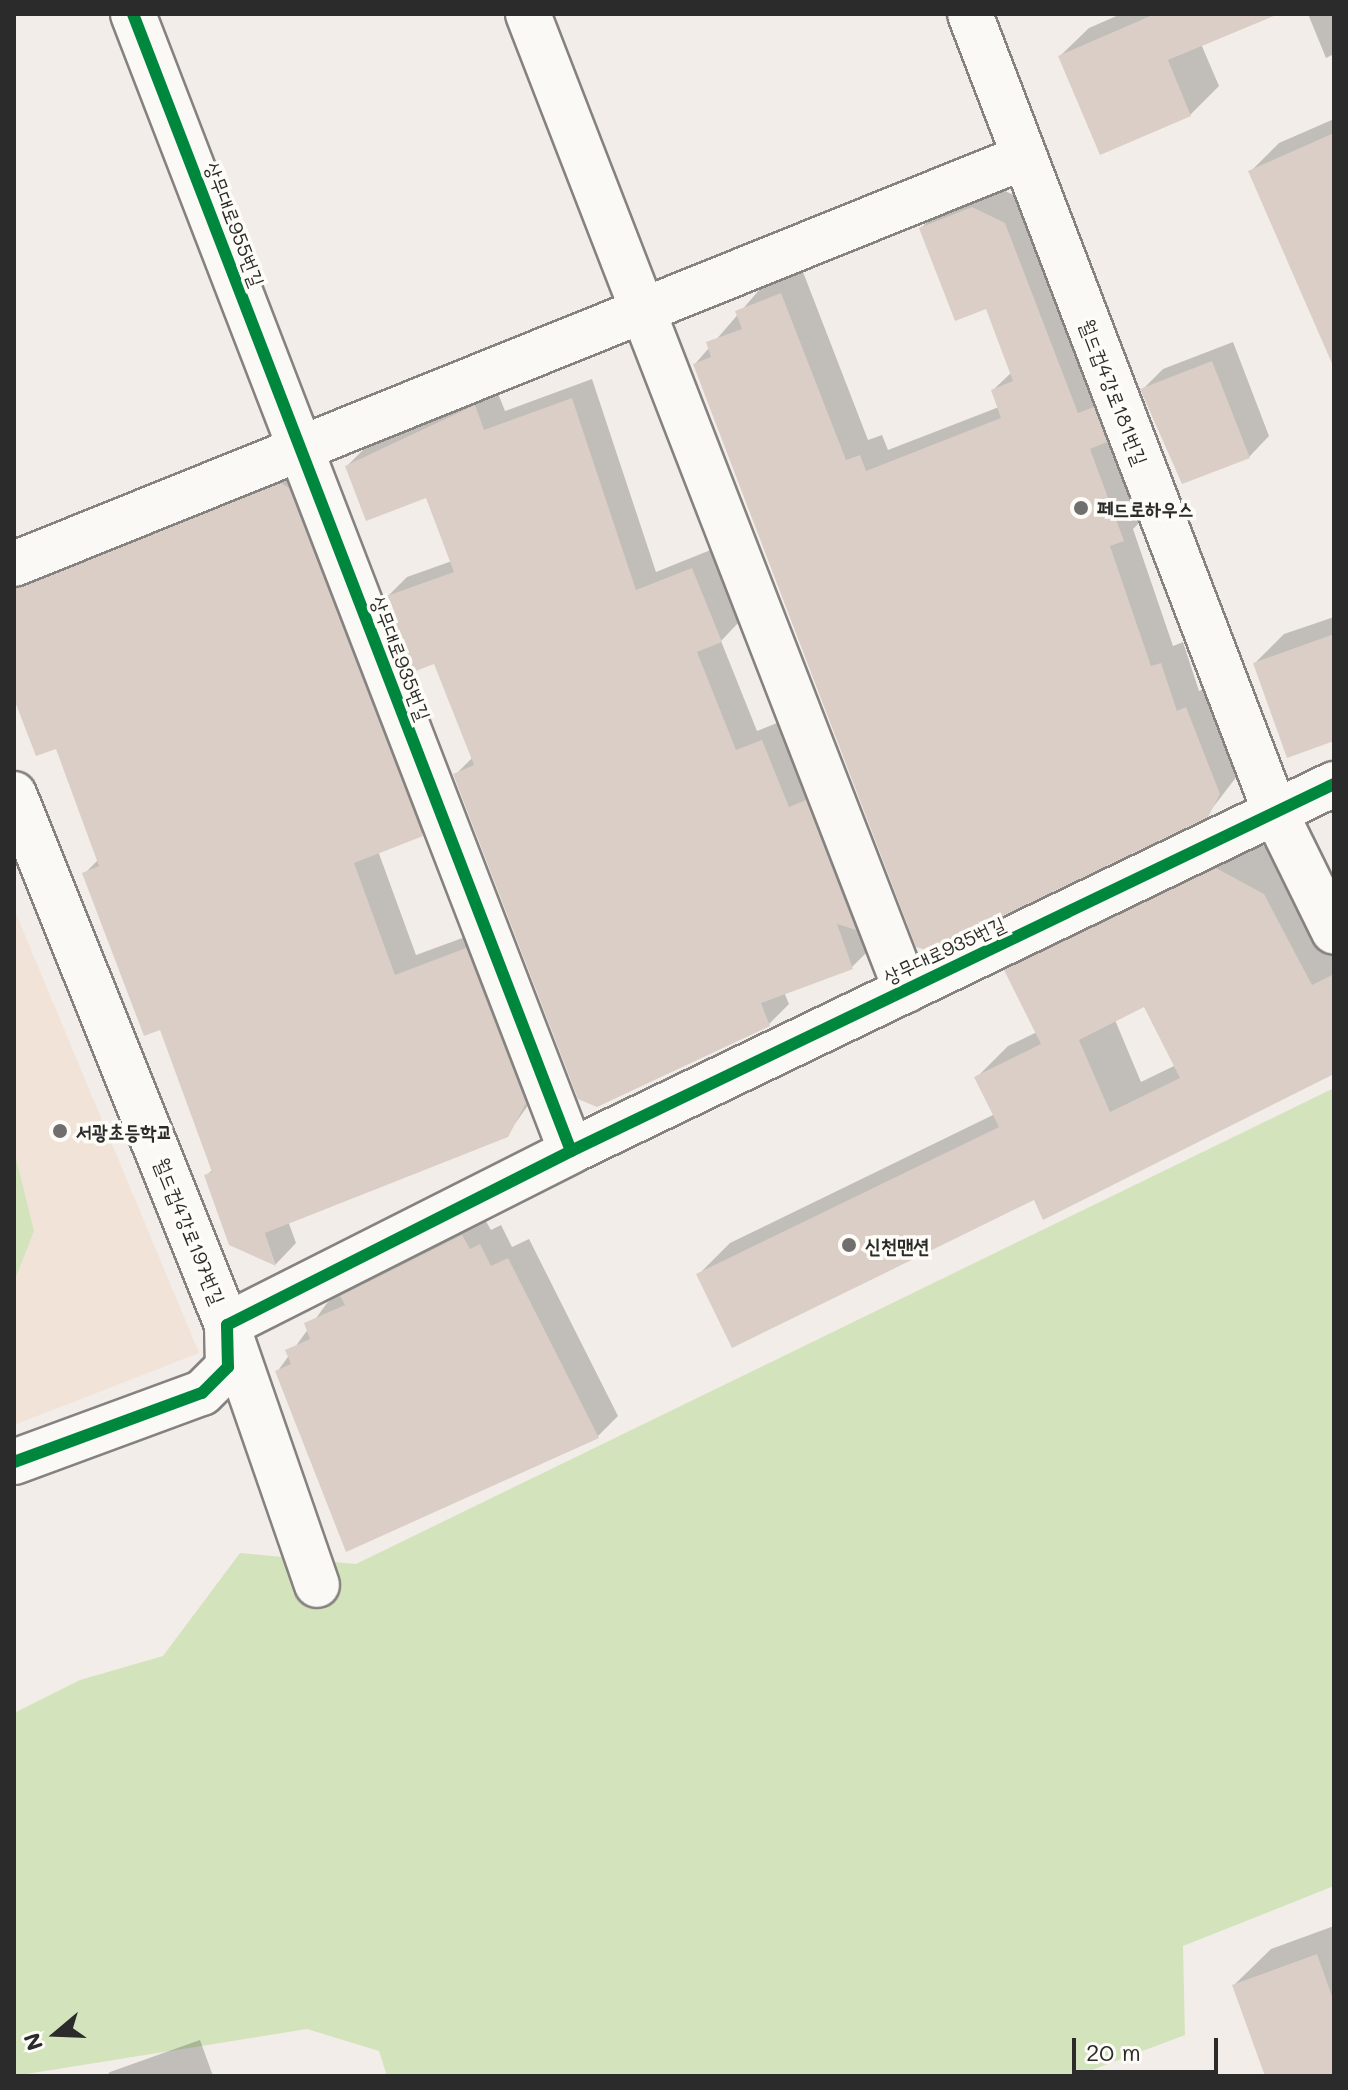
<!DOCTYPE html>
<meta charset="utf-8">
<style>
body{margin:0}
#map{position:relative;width:1348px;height:2090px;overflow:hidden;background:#f2ede8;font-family:Mali,"Poor Story",sans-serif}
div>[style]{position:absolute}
.built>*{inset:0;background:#f1e3d8}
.green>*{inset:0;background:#d3e4bc}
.shadow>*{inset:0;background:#0003}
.building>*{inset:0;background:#dacec6}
.roads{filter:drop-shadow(2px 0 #858280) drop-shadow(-2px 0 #858280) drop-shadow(0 2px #858280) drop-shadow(0 -2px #858280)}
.minor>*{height:44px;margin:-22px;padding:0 22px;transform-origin:22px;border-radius:22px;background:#faf9f6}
.cycleway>*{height:12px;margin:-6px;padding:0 6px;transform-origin:6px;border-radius:6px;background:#00873e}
.dots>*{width:22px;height:22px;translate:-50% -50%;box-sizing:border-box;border:4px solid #fdfcf7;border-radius:50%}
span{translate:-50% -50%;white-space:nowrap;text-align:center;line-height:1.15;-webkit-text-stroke:7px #fdfcf7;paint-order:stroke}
.street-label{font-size:20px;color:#2b2b2b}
.poi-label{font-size:20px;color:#2b2b2b;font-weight:700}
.left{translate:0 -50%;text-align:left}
.frame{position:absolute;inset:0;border:16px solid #2b2b2b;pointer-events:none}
.north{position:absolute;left:16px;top:1994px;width:80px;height:80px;-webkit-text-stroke:6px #fdfcf7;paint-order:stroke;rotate:251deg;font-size:22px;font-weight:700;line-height:32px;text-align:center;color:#2b2b2b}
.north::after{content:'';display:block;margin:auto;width:28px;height:36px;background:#2b2b2b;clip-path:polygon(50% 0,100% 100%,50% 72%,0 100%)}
.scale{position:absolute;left:1072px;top:2038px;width:146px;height:36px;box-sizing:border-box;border:4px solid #2b2b2b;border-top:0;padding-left:10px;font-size:24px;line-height:28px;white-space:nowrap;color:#2b2b2b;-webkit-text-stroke:6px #fdfcf7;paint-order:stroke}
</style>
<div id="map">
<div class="built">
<div style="clip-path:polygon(14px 909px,199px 1353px,14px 1425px)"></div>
</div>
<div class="green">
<div style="clip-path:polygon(1334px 1088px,1334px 1886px,1183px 1946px,1185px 2035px,1076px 2076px,387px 2076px,379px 2051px,307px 2029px,14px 2076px,14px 1713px,80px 1680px,163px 1656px,240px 1553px,356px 1564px)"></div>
<div style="clip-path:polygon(14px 1150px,34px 1231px,14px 1282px)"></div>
</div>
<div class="shadow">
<div style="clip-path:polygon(1121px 14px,1273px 14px,1201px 44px,1219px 86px,1190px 115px,1060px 56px,1089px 28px)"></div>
<div style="clip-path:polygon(1308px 14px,1334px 14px,1334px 54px,1326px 58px)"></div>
<div style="clip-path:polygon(1334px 119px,1334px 363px,1250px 172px,1279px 143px)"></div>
<div style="clip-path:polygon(995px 186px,1026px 201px,1145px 517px,1133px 529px,1173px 646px,1183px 642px,1199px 691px,1208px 687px,1241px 771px,1207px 815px,695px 364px,760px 289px,803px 272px,868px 440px,882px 435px,888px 450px,999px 407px,993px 390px,1012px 372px,987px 306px,921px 228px,943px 207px)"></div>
<div style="clip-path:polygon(1233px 342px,1269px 436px,1249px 457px,1143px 389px,1163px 369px)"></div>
<div style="clip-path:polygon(592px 379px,656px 572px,713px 549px,741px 620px,721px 641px,757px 731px,782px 721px,872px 947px,852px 967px,784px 992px,789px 1004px,769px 1024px,455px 775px,473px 757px,435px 662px,387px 597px,407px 577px,452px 561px,427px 495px,347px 466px,367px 446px,495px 386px,505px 411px)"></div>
<div style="clip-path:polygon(303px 463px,443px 813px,422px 834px,378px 851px,416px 955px,487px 929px,546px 1080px,507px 1135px,288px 1221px,296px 1243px,276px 1264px,231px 1243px,207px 1175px,213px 1169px,161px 1027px,84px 874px,99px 859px,57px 746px,14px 693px,14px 563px)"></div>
<div style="clip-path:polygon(1334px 617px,1334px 739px,1255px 663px,1284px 634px)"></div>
<div style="clip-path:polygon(evenodd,1249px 838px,1295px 863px,1334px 937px,1334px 1071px,1035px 1197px,699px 1274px,730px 1243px,995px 1114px,977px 1077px,1008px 1046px,1037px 1032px,1007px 971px,1038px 939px,1249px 838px,1145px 1004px,1176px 1065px,1141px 1082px,1115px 1020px,1145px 1004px)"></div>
<div style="clip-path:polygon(483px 1216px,491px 1230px,501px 1225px,512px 1247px,529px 1239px,618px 1416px,598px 1436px,277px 1372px,327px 1303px,363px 1276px)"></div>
<div style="clip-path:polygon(1334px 1926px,1334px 2076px,1267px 2076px,1234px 1985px,1271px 1949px)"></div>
<div style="clip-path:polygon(200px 2040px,213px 2076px,106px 2076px,110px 2072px)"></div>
</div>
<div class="building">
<div style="clip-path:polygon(1155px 14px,1276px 15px,1168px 60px,1191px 116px,1100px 155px,1058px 56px)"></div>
<div style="clip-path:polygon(1334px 133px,1334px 368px,1248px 171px)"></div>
<div style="clip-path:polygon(972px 207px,1005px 223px,1078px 413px,1094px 407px,1107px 442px,1090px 449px,1124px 541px,1110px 546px,1151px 666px,1161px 663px,1177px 711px,1186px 707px,1220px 794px,1208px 817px,930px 951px,916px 947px,693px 364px,711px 357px,706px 342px,742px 329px,735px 311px,781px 293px,846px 460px,860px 455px,866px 471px,1001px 418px,991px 390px,1013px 381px,986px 309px,955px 321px,919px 228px)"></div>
<div style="clip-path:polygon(1212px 361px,1250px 458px,1182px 484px,1140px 389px)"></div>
<div style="clip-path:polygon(572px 398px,636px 590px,692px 568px,722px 642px,697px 652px,736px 750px,762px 740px,789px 807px,806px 800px,856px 930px,837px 924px,853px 969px,761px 1003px,770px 1026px,597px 1107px,578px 1099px,453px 774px,474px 765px,434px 664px,413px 672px,384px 597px,454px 572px,426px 498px,366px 521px,345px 466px,475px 405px,484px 430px)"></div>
<div style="clip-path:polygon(281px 483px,289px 488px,423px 836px,354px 863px,395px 975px,466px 948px,526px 1103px,508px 1137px,265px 1233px,276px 1266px,229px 1245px,204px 1175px,212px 1172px,160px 1030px,144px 1036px,82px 873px,99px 866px,56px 749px,36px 756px,14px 699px,14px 588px)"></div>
<div style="clip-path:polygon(1334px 634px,1334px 741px,1287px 758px,1253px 663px)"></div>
<div style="clip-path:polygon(evenodd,1216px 868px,1264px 894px,1312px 985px,1334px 974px,1334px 1074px,1043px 1220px,1034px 1200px,732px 1348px,696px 1274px,999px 1127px,974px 1077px,1041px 1044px,1004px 970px,1216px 868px,1144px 1007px,1180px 1078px,1110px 1112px,1079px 1040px,1144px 1007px)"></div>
<div style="clip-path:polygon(462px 1235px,470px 1249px,480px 1244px,491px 1266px,508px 1258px,599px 1438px,346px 1552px,275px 1371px,291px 1364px,285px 1350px,310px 1339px,304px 1323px,345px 1305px,340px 1296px)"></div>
<div style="clip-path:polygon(1317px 1954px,1334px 2002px,1334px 2076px,1265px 2076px,1232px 1985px)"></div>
</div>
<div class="roads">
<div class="minor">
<div style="left:133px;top:14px;width:1218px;rotate:68.93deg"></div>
<div style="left:528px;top:14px;width:1047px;rotate:68.83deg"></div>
<div style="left:970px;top:14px;width:857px;rotate:69.07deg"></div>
<div style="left:1276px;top:814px;width:131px;rotate:63.8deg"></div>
<div style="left:14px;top:564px;width:1089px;rotate:-21.95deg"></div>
<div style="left:14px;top:794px;width:572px;rotate:68.14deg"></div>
<div style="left:227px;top:1325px;width:275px;rotate:70.9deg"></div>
<div style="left:14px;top:1462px;width:200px;rotate:-20.2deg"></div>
<div style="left:202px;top:1393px;width:37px;rotate:-45deg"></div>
<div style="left:228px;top:1367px;width:42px;rotate:-91.4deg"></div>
<div style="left:227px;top:1325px;width:386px;rotate:-26.8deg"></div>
<div style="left:571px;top:1151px;width:847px;rotate:-25.69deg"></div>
</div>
</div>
<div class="cycleway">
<div style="left:133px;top:14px;width:1218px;rotate:68.93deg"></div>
<div style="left:14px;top:1462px;width:200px;rotate:-20.2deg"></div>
<div style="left:202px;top:1393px;width:37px;rotate:-45deg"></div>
<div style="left:228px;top:1367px;width:42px;rotate:-91.4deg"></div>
<div style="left:227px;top:1325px;width:386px;rotate:-26.8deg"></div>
<div style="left:571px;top:1151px;width:847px;rotate:-25.69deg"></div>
</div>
<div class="dots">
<div style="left:1081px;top:508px;background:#716f6d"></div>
<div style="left:60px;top:1131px;background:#716f6d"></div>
<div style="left:849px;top:1245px;background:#716f6d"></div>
</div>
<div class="street-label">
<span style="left:235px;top:224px;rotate:69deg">상무대로955번길</span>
<span style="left:1114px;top:392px;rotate:69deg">월드컵4강로181번길</span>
<span style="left:401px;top:658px;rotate:69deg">상무대로935번길</span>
<span style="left:944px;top:950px;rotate:-25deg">상무대로935번길</span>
<span style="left:190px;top:1231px;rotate:68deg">월드컵4강로197번길</span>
</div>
<div class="poi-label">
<span class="left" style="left:1097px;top:508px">페드로하우스</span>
<span class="left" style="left:76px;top:1131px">서광초등학교</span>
<span class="left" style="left:865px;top:1245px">신천맨션</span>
</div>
<div class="frame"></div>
<div class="north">N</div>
<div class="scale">20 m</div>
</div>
